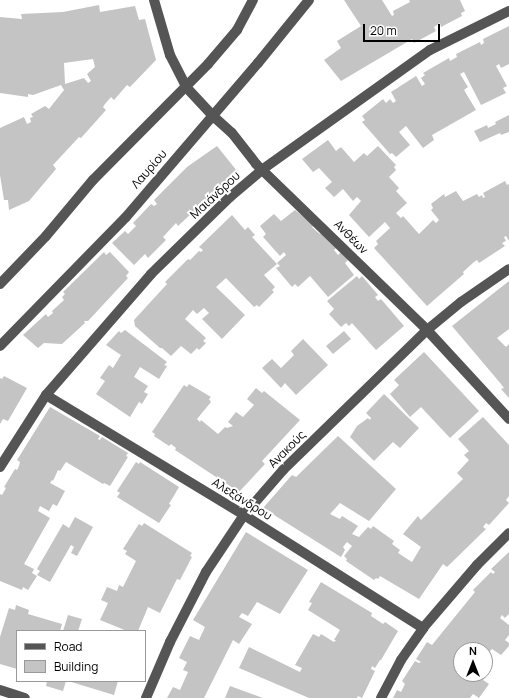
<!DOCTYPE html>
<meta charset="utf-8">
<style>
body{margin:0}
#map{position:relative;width:509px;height:698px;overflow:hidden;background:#fff;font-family:Manrope,sans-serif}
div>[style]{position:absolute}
.building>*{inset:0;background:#c4c4c4}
.minor>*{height:10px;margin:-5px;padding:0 5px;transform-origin:5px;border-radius:5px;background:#555}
span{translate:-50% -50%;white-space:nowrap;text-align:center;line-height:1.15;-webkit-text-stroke:4px #fff;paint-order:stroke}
.street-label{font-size:12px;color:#000}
.legend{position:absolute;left:16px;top:630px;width:130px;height:52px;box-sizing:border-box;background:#fff;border:1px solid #999;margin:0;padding:5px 7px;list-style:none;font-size:12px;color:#000}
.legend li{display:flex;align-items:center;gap:8px;height:20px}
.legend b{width:20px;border:1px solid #999}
.north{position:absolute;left:453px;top:642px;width:40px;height:40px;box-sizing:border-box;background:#fff;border:1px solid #999;border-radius:50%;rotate:0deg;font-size:11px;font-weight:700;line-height:16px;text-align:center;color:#000}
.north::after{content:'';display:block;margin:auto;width:14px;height:18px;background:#000;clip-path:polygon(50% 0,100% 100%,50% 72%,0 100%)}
.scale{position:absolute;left:363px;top:24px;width:77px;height:18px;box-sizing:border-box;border:2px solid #000;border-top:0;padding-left:5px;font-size:12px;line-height:14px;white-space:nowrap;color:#000;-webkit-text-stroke:3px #fff;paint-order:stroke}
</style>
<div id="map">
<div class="building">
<div style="clip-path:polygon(344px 0,382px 0,392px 16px,394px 15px,393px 11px,410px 2px,409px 0,460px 0,465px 11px,461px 13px,462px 16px,441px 27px,440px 23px,434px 27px,436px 31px,414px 43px,412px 39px,407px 42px,341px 81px,324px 60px,341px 48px,337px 41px,361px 26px)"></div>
<div style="clip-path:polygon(evenodd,99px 5px,100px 12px,135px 6px,139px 20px,145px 19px,156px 60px,130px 87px,127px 85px,114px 100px,111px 97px,105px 104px,103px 107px,106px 110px,81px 138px,79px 137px,53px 165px,56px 169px,29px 201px,9px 210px,8px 200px,4px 200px,0 175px,0 128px,24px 117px,27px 124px,31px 122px,30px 118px,33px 117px,31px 114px,45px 106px,49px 109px,64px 90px,61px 85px,33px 95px,28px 94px,28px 97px,0 93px,0 17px,22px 19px,21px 14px,63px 12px,99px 5px,93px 59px,95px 67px,87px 74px,91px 81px,88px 83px,84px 78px,65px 84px,64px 63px,93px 59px)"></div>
<div style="clip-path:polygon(509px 26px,509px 64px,501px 68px,499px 64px,496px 66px,507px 86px,503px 88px,506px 93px,481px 105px,464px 72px,460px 74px,468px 87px,464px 90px,476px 110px,432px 135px,434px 140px,423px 148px,406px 126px,399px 132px,410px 145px,396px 157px,392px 153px,390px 154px,362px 122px,365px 120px,362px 116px,383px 99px,386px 103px,390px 99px,393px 103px,396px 101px,391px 92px,416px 76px,422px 86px,425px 84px,421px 78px,425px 75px,423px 73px,449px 58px,450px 61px,457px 57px,456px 54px,480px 42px,481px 45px,484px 43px,483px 39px)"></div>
<div style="clip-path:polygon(509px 115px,509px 132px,501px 135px,500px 133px,480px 142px,474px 131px,487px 125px,488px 128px,496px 124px,495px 122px)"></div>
<div style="clip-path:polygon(328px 140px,336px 151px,341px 147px,354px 162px,364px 153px,367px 156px,378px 146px,396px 165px,394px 167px,396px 170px,389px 177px,399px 188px,396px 191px,407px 203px,396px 213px,401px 218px,403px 216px,419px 234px,433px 220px,436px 223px,439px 220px,431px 210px,433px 208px,431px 204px,444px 194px,445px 197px,456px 191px,463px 201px,477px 194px,479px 197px,482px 195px,483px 198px,485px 197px,483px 193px,505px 181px,507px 185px,509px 184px,509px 241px,506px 236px,504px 237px,506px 241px,502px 243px,505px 246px,479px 263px,477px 260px,474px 262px,463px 272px,464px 274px,427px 306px,374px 248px,378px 244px,376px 241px,390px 228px,385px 222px,369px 237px,349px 215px,361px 201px,357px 197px,353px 201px,343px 189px,334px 197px,325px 188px,332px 182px,319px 168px,313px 172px,302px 159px)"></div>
<div style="clip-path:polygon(217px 146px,237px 171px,178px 226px,176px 223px,163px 237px,166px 240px,148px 258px,145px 254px,134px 265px,112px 243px,125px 231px,128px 234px,136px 226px,133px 223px,151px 204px,154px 206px,157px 204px,154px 200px,187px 167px)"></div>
<div style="clip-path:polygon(295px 210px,314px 225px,312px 227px,315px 230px,320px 234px,322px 232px,337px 247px,334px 250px,338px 255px,341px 252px,348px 260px,345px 263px,354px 275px,328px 297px,310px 276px,298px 287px,295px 284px,292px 287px,276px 268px,280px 266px,277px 263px,286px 255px,284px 252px,280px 256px,263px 237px,266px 234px,260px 226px,274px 214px,281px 221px)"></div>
<div style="clip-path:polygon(232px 215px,245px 230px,248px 227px,255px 235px,252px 237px,277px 264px,264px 275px,275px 287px,272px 290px,274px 292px,259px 307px,257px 305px,254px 307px,226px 278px,216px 287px,245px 315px,222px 339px,202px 319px,209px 313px,204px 308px,197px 314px,193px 310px,185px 319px,206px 338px,203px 341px,206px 343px,199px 350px,197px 348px,191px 354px,181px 346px,171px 356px,162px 348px,160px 348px,135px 326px,134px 320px,167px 284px,165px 282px,188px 259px,190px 260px,199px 251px,201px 252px,203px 250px,199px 247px)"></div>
<div style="clip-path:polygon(104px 252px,106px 255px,110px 252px,129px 272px,126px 276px,128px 278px,88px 321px,84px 321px,85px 323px,62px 344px,44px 343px,38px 348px,23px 335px,46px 314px,48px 317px,53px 313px,52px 311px,64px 300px,62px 297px,65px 294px,63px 292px)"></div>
<div style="clip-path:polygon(357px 276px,359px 279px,362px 276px,378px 295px,375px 297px,378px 301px,381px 299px,404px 326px,376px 350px,352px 323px,349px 326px,346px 323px,341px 327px,329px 314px,334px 309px,327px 301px)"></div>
<div style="clip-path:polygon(509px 281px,509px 329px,497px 338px,506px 347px,509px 344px,509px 398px,501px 389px,504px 388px,501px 384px,452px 326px)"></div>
<div style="clip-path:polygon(125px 330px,167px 362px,164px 365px,167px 366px,159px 379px,140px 367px,134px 377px,148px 386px,144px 392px,148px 394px,142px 404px,139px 402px,130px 417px,96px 394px,105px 381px,100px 378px,109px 365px,113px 368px,121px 355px,106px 345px,119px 331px,121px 333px)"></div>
<div style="clip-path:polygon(344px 331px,351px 339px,333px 354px,326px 346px)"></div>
<div style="clip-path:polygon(303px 339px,328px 365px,296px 395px,285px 383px,281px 388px,262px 368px,272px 359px,281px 368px,294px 355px,291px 351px)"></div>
<div style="clip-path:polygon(424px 352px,479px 411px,450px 438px,421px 407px,410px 417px,390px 394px,399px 385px,394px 380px)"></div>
<div style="clip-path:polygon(4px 376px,27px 388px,8px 421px,3px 419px,0 424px,0 378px,2px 379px)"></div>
<div style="clip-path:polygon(189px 384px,211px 397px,209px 399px,211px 402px,197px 419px,200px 422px,201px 420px,218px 434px,225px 427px,227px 428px,233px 426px,228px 422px,236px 412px,243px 417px,254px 405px,247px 399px,256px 388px,262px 393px,264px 391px,300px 420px,262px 461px,265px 464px,239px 492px,175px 450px,176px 448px,171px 444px,169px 446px,154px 436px,155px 434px,152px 432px,184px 385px,187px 387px)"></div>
<div style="clip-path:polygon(384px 394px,419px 428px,400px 448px,393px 442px,374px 461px,350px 437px,357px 426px,368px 418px,370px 420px,371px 418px,366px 413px)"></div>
<div style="clip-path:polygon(50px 407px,100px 436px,98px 439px,100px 440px,102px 437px,128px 453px,126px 456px,128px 457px,110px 486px,104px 483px,103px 484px,66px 462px,60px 471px,58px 470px,53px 481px,52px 480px,50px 483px,65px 491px,57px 506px,53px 504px,49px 511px,40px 506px,38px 511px,50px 518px,24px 564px,34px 569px,32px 573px,37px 576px,28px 590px,23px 587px,22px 590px,0 581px,0 494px,2px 495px,6px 488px,4px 487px,15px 469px,17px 470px,19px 466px,20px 462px,17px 460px)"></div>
<div style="clip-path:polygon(483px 417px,509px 445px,509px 496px,506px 500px,509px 503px,489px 525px,486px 523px,483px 527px,486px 529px,447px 567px,443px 564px,419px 599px,380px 576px,378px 579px,376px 578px,374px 580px,346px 561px,347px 559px,344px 556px,352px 546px,347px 542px,343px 547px,345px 550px,341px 557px,263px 508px,292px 475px,296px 477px,338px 436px,396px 489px,369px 521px,340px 503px,330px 514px,340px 519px,342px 516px,358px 526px,352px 534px,359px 537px,368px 527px,371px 529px,373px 526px,394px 541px,392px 544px,400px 550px,398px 553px,412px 562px,421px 547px,403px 534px,418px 516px,421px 520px,463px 479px,457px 473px,469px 460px,464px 455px,469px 451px,458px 439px)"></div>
<div style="clip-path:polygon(136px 462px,139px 464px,140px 462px,179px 487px,169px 504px,171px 505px,159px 523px,117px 497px,120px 493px,117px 491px)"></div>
<div style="clip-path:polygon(75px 517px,93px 527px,77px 556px,71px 553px,74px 547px,71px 545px,50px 582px,37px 575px,40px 571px,37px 569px,63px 524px,69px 528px)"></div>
<div style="clip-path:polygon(144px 523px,192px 553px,190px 556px,192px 557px,180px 580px,177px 579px,160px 613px,148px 607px,138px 631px,127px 631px,100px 620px,108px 603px,101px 600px,107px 587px,117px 591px,119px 585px,123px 587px,136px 561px,125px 554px,127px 551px,123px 549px,139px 524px,142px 526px)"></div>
<div style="clip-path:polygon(246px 532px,308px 570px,280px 614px,257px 602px,248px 616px,242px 613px,239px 617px,252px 624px,239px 644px,233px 640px,204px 698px,167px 698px,173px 687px,180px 690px,188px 672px,183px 670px,187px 662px,179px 658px,190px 636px,199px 640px,205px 627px,193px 620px)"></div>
<div style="clip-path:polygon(509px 552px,509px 614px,505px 618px,502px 615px,500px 618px,509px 625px,509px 635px,505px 640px,509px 643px,509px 646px,501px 655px,492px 649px,485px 657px,485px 650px,461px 650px,461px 674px,482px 674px,486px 677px,483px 680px,489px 684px,479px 698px,473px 694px,470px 698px,393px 698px,397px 690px,401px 692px,405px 684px,402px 681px,415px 661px,419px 663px,421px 662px,416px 659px,427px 642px,432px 645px,475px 592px,473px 590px,491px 572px,493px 574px,495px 572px,491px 569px)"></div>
<div style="clip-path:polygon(321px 582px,372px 613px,371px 616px,383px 624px,385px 622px,398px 631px,381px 660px,380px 660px,375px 668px,372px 666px,371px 669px,375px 671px,362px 698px,358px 696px,357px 698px,309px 698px,239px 668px,249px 647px,300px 672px,302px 668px,295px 665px,313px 634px,319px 637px,321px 634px,334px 642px,336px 640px,334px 640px,340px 630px,308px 610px,312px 603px,309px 602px)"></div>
<div style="clip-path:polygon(16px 605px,29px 610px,28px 614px,62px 624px,60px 631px,17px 631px,17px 669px,0 664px,0 637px,9px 608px,15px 610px)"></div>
<div style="clip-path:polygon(68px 615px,82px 619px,78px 631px,63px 631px)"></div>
<div style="clip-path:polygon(47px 681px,66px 681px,63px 691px,46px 686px)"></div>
<div style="clip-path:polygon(68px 681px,118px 681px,114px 695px)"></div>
<div style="clip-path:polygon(230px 686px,263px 698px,225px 698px)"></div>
</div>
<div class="minor">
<div style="left:154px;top:0;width:57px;rotate:73.8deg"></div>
<div style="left:170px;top:55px;width:36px;rotate:63deg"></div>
<div style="left:186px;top:87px;width:40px;rotate:47deg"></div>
<div style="left:213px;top:116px;width:25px;rotate:42deg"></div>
<div style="left:232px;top:133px;width:39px;rotate:52deg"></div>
<div style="left:256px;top:164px;width:238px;rotate:44.1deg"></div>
<div style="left:427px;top:330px;width:121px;rotate:47.3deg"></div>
<div style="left:0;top:284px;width:66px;rotate:-46.2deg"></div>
<div style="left:46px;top:236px;width:73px;rotate:-50deg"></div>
<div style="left:93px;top:180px;width:163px;rotate:-45.2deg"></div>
<div style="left:208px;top:64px;width:45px;rotate:-49.5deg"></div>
<div style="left:237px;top:30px;width:34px;rotate:-62deg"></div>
<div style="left:0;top:346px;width:180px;rotate:-45.7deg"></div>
<div style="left:126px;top:217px;width:203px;rotate:-49.4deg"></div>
<div style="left:258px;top:63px;width:81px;rotate:-51deg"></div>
<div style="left:46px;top:395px;width:232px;rotate:31.2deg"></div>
<div style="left:244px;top:515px;width:212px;rotate:32.3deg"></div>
<div style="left:0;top:467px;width:85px;rotate:-57.4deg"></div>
<div style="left:46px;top:395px;width:160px;rotate:-49deg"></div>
<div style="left:151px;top:274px;width:110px;rotate:-44.3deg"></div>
<div style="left:230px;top:197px;width:43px;rotate:-40.3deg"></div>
<div style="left:263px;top:169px;width:205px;rotate:-35.5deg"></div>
<div style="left:430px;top:50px;width:88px;rotate:-26.3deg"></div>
<div style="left:0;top:690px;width:26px;rotate:18deg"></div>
<div style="left:146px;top:698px;width:61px;rotate:-66.8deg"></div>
<div style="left:170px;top:642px;width:79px;rotate:-62.8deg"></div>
<div style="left:206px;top:572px;width:69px;rotate:-56.3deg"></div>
<div style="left:244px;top:515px;width:60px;rotate:-49.1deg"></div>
<div style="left:283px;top:470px;width:201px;rotate:-44.2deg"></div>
<div style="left:427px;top:330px;width:44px;rotate:-39.5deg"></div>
<div style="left:461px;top:302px;width:58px;rotate:-34.5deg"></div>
<div style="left:381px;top:698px;width:43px;rotate:-62.2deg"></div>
<div style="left:401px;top:660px;width:39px;rotate:-55deg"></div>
<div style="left:423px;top:628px;width:83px;rotate:-49.4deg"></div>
<div style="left:477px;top:565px;width:45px;rotate:-45deg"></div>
</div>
<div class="street-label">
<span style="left:149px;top:169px;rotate:-49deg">Λαυρίου</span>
<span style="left:215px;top:195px;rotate:-43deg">Μαιάνδρου</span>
<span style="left:351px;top:237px;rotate:45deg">Ανθέων</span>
<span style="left:287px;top:449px;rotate:-45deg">Ανακούς</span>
<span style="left:242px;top:499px;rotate:32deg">Αλεξάνδρου</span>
</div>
<ul class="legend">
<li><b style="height:5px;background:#555"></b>Road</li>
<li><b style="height:11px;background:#c4c4c4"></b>Building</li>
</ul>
<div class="north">N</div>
<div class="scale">20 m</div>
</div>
